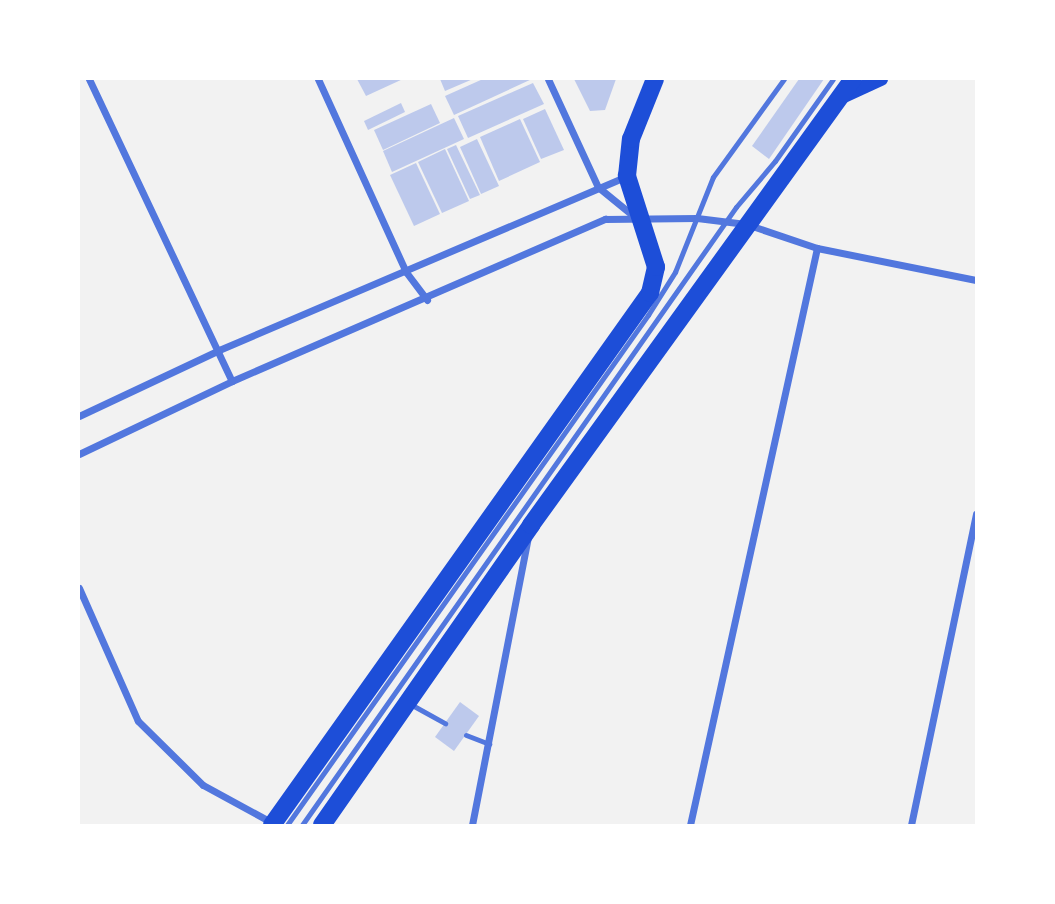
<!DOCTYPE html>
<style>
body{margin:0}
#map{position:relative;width:1055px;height:904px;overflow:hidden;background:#f2f2f2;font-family:Helvetica,sans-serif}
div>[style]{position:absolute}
.building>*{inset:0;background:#bdc9ec}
.service>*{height:5px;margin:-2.5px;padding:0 2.5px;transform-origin:2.5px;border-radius:2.5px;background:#5277de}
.minor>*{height:7px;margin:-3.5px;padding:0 3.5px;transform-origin:3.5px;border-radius:3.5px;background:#5277de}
.secondary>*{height:14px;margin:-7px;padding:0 7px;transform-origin:7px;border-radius:7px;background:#1d4ed8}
.primary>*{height:18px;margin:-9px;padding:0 9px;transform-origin:9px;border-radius:9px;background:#1d4ed8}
span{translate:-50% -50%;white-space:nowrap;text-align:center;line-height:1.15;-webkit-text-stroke:7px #fff;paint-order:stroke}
.frame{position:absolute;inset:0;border:80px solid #fff;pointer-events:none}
</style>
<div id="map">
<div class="building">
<div style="clip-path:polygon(357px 79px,403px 79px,366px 96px)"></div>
<div style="clip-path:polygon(440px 79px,473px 79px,445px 91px)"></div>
<div style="clip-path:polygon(483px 79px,532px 79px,454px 115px,445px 96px)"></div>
<div style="clip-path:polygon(574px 79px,616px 79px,605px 110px,590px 111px)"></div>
<div style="clip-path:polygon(799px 79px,824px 79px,769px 159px,752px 146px)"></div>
<div style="clip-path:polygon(533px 83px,544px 104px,468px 138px,458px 116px)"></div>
<div style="clip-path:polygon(401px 103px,405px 112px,368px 130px,364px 121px)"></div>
<div style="clip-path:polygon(431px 104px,440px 123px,383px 150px,374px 130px)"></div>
<div style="clip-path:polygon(545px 109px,564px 150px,541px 159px,523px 119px)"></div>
<div style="clip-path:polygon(454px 118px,464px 139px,392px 172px,383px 151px)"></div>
<div style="clip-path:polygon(520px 119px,540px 162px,499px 181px,480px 137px)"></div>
<div style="clip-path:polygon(477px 139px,499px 186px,481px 194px,460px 147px)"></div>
<div style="clip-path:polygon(456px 145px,480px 195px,470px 199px,447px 149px)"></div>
<div style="clip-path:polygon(445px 149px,469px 201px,442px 213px,418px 162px)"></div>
<div style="clip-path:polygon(416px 163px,440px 214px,414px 226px,390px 175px)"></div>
<div style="clip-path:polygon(460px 702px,479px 716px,454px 751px,435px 737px)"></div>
</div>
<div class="service">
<div style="left:412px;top:705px;width:38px;rotate:29deg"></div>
<div style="left:466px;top:735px;width:25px;rotate:21deg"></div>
<div style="left:287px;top:825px;width:625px;rotate:-54.71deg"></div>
<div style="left:648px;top:315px;width:51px;rotate:-57.9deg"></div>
<div style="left:675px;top:272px;width:102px;rotate:-68.2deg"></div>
<div style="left:713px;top:177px;width:121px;rotate:-54.1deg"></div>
<div style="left:302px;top:825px;width:755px;rotate:-54.92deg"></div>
<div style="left:736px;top:207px;width:60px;rotate:-49.7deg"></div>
<div style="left:775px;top:161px;width:100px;rotate:-54.7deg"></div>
</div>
<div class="minor">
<div style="left:89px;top:79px;width:334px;rotate:64.7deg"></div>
<div style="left:318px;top:79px;width:212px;rotate:65.5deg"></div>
<div style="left:406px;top:272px;width:35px;rotate:53deg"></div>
<div style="left:548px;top:79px;width:119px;rotate:65.2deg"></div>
<div style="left:598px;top:187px;width:49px;rotate:39.2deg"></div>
<div style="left:79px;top:416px;width:155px;rotate:-25.2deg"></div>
<div style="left:219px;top:350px;width:443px;rotate:-23.1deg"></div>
<div style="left:79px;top:454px;width:170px;rotate:-25.5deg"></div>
<div style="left:232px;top:381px;width:407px;rotate:-23.5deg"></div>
<div style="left:605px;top:219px;width:92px;rotate:-0.6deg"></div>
<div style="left:697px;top:218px;width:49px;rotate:7deg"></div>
<div style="left:746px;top:224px;width:75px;rotate:18.7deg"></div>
<div style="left:817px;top:248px;width:162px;rotate:11.4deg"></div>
<div style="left:79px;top:588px;width:145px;rotate:66.1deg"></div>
<div style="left:138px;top:721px;width:91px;rotate:44.6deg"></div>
<div style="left:203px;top:785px;width:77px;rotate:28.6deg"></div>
<div style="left:472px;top:825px;width:293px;rotate:-79deg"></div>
<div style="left:690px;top:825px;width:591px;rotate:-77.59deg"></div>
<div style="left:911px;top:825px;width:318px;rotate:-78.2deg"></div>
</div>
<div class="secondary">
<div style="left:842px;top:97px;width:43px;rotate:-24.8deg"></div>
</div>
<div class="primary">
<div style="left:272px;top:825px;width:653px;rotate:-54.61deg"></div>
<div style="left:650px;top:293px;width:27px;rotate:-77deg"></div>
<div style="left:656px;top:267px;width:96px;rotate:-107.7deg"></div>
<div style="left:627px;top:176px;width:37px;rotate:-84deg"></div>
<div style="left:631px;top:139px;width:65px;rotate:-68.2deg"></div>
<div style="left:322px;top:825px;width:366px;rotate:-55.1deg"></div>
<div style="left:531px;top:525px;width:550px;rotate:-54.17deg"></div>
</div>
<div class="frame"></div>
</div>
